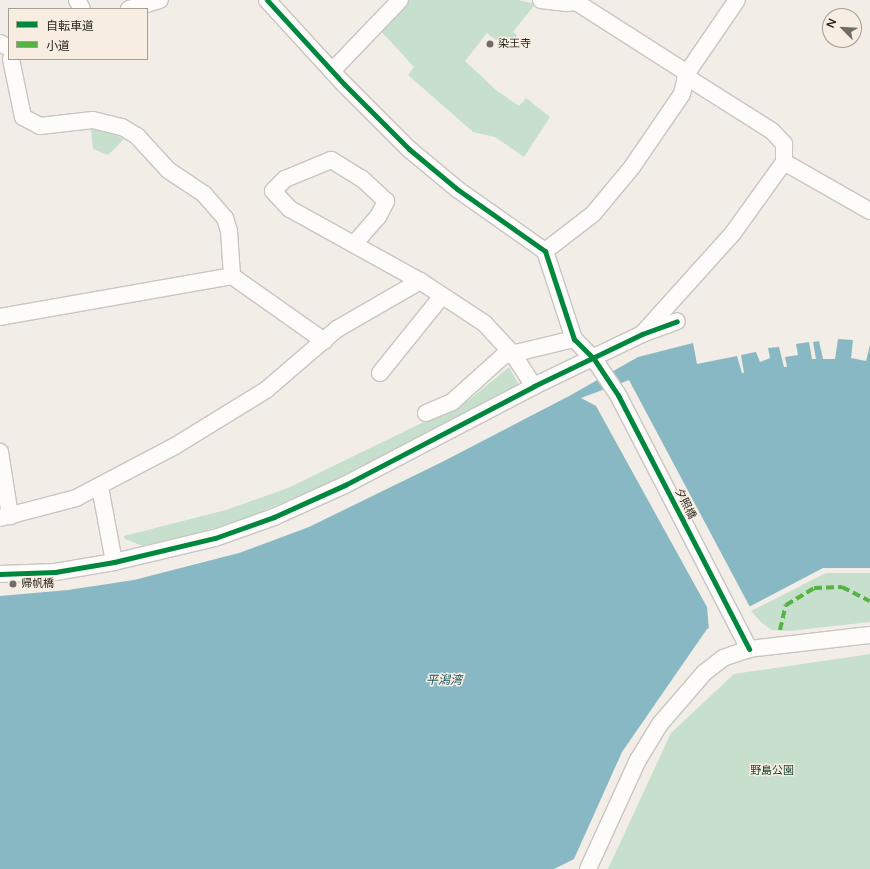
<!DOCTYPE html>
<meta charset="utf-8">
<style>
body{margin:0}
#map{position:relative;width:870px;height:869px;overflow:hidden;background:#f2ede6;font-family:"Varela Round","Noto Sans JP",sans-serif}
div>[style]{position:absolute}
.green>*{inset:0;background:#c6e0cd}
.water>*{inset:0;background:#88b8c3}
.pier>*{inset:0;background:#f2ede6}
.roads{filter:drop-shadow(1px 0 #c9c5c0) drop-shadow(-1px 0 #c9c5c0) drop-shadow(0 1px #c9c5c0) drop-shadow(0 -1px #c9c5c0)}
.minor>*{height:16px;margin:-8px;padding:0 8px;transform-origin:8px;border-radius:8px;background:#fdfcfb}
.quiet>*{height:4px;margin-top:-2px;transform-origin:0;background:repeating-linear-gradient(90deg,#56b245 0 8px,transparent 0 12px)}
.cycleway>*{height:5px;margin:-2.5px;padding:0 2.5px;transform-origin:2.5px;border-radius:2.5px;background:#00873e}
.dots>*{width:11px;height:11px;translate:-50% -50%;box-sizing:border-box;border:2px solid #f7eee1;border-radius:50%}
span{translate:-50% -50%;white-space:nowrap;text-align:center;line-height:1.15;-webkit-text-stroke:3px #f7eee1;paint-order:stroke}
.poi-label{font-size:11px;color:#2a2622}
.left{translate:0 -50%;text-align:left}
.street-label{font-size:11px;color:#2a2622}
.park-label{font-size:11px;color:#184732}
.water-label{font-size:12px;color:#1a5563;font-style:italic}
.legend{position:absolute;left:8px;top:8px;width:140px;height:52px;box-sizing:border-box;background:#f7eee1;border:1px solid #a59e95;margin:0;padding:5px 7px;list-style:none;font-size:12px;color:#2a2622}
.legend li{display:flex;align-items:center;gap:8px;height:20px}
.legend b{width:20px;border:1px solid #a59e95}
.north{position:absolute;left:822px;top:8px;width:40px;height:40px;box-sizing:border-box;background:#f7eee1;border:1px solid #a59e95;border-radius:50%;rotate:294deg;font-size:11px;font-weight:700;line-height:16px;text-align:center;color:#2a2622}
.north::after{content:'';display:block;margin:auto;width:14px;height:18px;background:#706c67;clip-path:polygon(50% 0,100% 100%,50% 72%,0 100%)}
</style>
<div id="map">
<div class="green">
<div style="clip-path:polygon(407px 0,518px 0,535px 4px,513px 32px,517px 35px,506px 48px,487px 33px,465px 61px,496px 90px,519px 106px,526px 98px,550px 117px,524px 157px,495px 137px,473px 132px,408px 75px,414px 67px,380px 30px)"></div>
<div style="clip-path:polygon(91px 129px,110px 132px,124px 139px,108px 155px,93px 149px)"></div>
<div style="clip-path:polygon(509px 367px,519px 385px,325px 485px,237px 522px,145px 547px,125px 539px,124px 536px,226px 510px,288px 488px,469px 400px)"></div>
<div style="clip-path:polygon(826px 573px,870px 573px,870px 622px,790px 631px,772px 630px,762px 623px,751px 611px)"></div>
<div style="clip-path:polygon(870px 654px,870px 869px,608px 869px,671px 733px,734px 674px)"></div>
</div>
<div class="water">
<div style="clip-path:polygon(838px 339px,853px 340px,851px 358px,866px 361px,870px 345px,870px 568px,823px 568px,707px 629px,622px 752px,574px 859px,554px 869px,0 869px,0 596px,68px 590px,134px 580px,239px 553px,309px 527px,442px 462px,571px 395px,638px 357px,693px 343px,697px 364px,737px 356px,742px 373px,744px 373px,741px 355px,756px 352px,760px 362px,770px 358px,768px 348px,779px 347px,784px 367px,787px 367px,785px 357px,798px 355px,796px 344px,809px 342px,812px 359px,816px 359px,813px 342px,819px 341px,823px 359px,835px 359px)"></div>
</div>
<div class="pier">
<div style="clip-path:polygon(629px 380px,751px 609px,709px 630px,707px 607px,596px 406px,581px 398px)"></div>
</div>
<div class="roads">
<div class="minor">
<div style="left:77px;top:0;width:10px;rotate:61deg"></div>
<div style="left:267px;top:0;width:114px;rotate:47.5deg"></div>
<div style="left:344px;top:84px;width:92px;rotate:45deg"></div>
<div style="left:409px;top:149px;width:62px;rotate:39.8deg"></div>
<div style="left:457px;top:189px;width:108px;rotate:35.2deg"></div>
<div style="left:545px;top:251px;width:93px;rotate:71.8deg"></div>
<div style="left:574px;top:339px;width:28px;rotate:45deg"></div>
<div style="left:594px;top:359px;width:43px;rotate:56.3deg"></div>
<div style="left:618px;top:395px;width:286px;rotate:62.7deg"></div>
<div style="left:541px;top:0;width:26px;rotate:7deg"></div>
<div style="left:567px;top:3px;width:8px;rotate:-7deg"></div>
<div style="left:573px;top:0;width:135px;rotate:32.6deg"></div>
<div style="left:129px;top:9px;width:32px;rotate:-16deg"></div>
<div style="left:0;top:43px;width:10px;rotate:29deg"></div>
<div style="left:11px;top:59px;width:59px;rotate:78.3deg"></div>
<div style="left:23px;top:117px;width:19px;rotate:28deg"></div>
<div style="left:40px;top:126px;width:53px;rotate:-6.5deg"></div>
<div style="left:93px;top:120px;width:30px;rotate:14deg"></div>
<div style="left:122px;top:127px;width:17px;rotate:31deg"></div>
<div style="left:137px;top:136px;width:46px;rotate:47.6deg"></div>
<div style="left:168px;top:170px;width:43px;rotate:33.7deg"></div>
<div style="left:204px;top:194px;width:32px;rotate:49deg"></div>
<div style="left:225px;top:218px;width:14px;rotate:73deg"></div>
<div style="left:229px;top:231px;width:45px;rotate:86.2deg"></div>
<div style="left:232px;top:276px;width:113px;rotate:35.2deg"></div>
<div style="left:332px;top:71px;width:98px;rotate:-46.2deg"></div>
<div style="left:685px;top:79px;width:8px;rotate:14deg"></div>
<div style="left:693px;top:81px;width:93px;rotate:32.3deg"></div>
<div style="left:772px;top:131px;width:18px;rotate:47deg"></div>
<div style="left:784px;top:144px;width:18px;rotate:90deg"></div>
<div style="left:355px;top:243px;width:35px;rotate:-49deg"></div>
<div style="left:378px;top:217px;width:18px;rotate:-63deg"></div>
<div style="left:386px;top:201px;width:33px;rotate:-137deg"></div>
<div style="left:362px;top:179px;width:36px;rotate:-148deg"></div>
<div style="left:331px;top:160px;width:50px;rotate:157.6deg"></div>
<div style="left:285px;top:179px;width:17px;rotate:135deg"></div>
<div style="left:273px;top:191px;width:25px;rotate:47deg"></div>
<div style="left:290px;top:209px;width:149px;rotate:29deg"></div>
<div style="left:420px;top:281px;width:77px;rotate:33.3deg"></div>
<div style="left:484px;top:323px;width:42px;rotate:46.9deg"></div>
<div style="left:513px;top:354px;width:38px;rotate:57deg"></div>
<div style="left:545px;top:251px;width:61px;rotate:-37.6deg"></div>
<div style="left:593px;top:214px;width:61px;rotate:-50.3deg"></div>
<div style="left:632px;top:167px;width:88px;rotate:-55.6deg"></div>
<div style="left:682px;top:94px;width:22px;rotate:-77deg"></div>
<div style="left:687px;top:73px;width:88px;rotate:-55.6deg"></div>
<div style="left:0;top:317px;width:236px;rotate:-10deg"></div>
<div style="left:644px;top:332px;width:133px;rotate:-48deg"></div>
<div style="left:733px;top:233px;width:87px;rotate:-54.3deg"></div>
<div style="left:784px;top:162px;width:99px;rotate:29.7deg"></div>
<div style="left:380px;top:373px;width:97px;rotate:-51.2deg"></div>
<div style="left:426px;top:413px;width:28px;rotate:-23deg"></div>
<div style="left:452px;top:402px;width:69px;rotate:-42deg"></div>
<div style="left:503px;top:356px;width:73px;rotate:-13.5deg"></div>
<div style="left:0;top:452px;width:65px;rotate:81.1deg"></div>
<div style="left:100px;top:487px;width:76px;rotate:79.4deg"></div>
<div style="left:0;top:518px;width:79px;rotate:-14.7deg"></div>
<div style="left:76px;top:498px;width:112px;rotate:-27.7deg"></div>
<div style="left:175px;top:446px;width:107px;rotate:-31.6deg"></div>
<div style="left:266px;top:390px;width:94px;rotate:-40.7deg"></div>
<div style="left:337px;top:329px;width:96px;rotate:-30deg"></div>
<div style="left:0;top:574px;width:55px;rotate:-2.1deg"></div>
<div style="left:55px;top:572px;width:60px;rotate:-9.6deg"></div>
<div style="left:114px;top:562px;width:104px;rotate:-13.4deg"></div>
<div style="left:215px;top:538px;width:63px;rotate:-19.6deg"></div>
<div style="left:274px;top:517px;width:78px;rotate:-24.3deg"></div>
<div style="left:345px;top:485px;width:213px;rotate:-27.6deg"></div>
<div style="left:534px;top:386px;width:120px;rotate:-25.7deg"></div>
<div style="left:642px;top:334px;width:37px;rotate:-20deg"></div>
<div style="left:588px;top:869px;width:120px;rotate:-65.4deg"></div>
<div style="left:638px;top:760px;width:42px;rotate:-58.6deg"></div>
<div style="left:660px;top:724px;width:67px;rotate:-49.2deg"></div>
<div style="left:704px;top:673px;width:24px;rotate:-38deg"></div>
<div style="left:723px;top:658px;width:28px;rotate:-19deg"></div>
<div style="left:749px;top:649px;width:122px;rotate:-6.6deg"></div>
</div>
</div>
<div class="quiet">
<div style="left:780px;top:630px;width:26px;rotate:-77deg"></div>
<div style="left:786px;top:605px;width:33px;rotate:-31deg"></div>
<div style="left:814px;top:588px;width:28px;rotate:-2deg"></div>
<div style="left:842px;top:587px;width:31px;rotate:27deg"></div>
</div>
<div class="cycleway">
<div style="left:267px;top:0;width:114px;rotate:47.5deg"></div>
<div style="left:344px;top:84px;width:92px;rotate:45deg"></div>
<div style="left:409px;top:149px;width:62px;rotate:39.8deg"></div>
<div style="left:457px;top:189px;width:108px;rotate:35.2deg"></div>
<div style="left:545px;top:251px;width:93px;rotate:71.8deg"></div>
<div style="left:574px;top:339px;width:28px;rotate:45deg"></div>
<div style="left:594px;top:359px;width:43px;rotate:56.3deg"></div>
<div style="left:618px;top:395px;width:286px;rotate:62.7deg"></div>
<div style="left:0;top:574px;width:55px;rotate:-2.1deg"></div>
<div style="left:55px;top:572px;width:60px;rotate:-9.6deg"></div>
<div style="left:114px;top:562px;width:104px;rotate:-13.4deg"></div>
<div style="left:215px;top:538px;width:63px;rotate:-19.6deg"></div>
<div style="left:274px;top:517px;width:78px;rotate:-24.3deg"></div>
<div style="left:345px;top:485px;width:213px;rotate:-27.6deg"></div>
<div style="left:534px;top:386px;width:120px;rotate:-25.7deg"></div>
<div style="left:642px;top:334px;width:37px;rotate:-20deg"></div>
</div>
<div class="dots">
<div style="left:490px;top:44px;background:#706c67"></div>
<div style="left:13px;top:584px;background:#706c67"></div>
</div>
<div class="poi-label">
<span class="left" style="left:498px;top:44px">染王寺</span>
<span class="left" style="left:21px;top:584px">帰帆橋</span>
</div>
<div class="street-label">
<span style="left:685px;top:504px;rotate:63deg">夕照橋</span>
</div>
<div class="park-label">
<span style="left:772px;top:771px">野島公園</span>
</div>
<div class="water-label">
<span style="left:444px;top:681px">平潟湾</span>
</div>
<ul class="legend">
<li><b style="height:5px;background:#00873e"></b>自転車道</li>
<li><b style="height:5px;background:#56b245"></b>小道</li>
</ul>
<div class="north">N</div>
</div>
